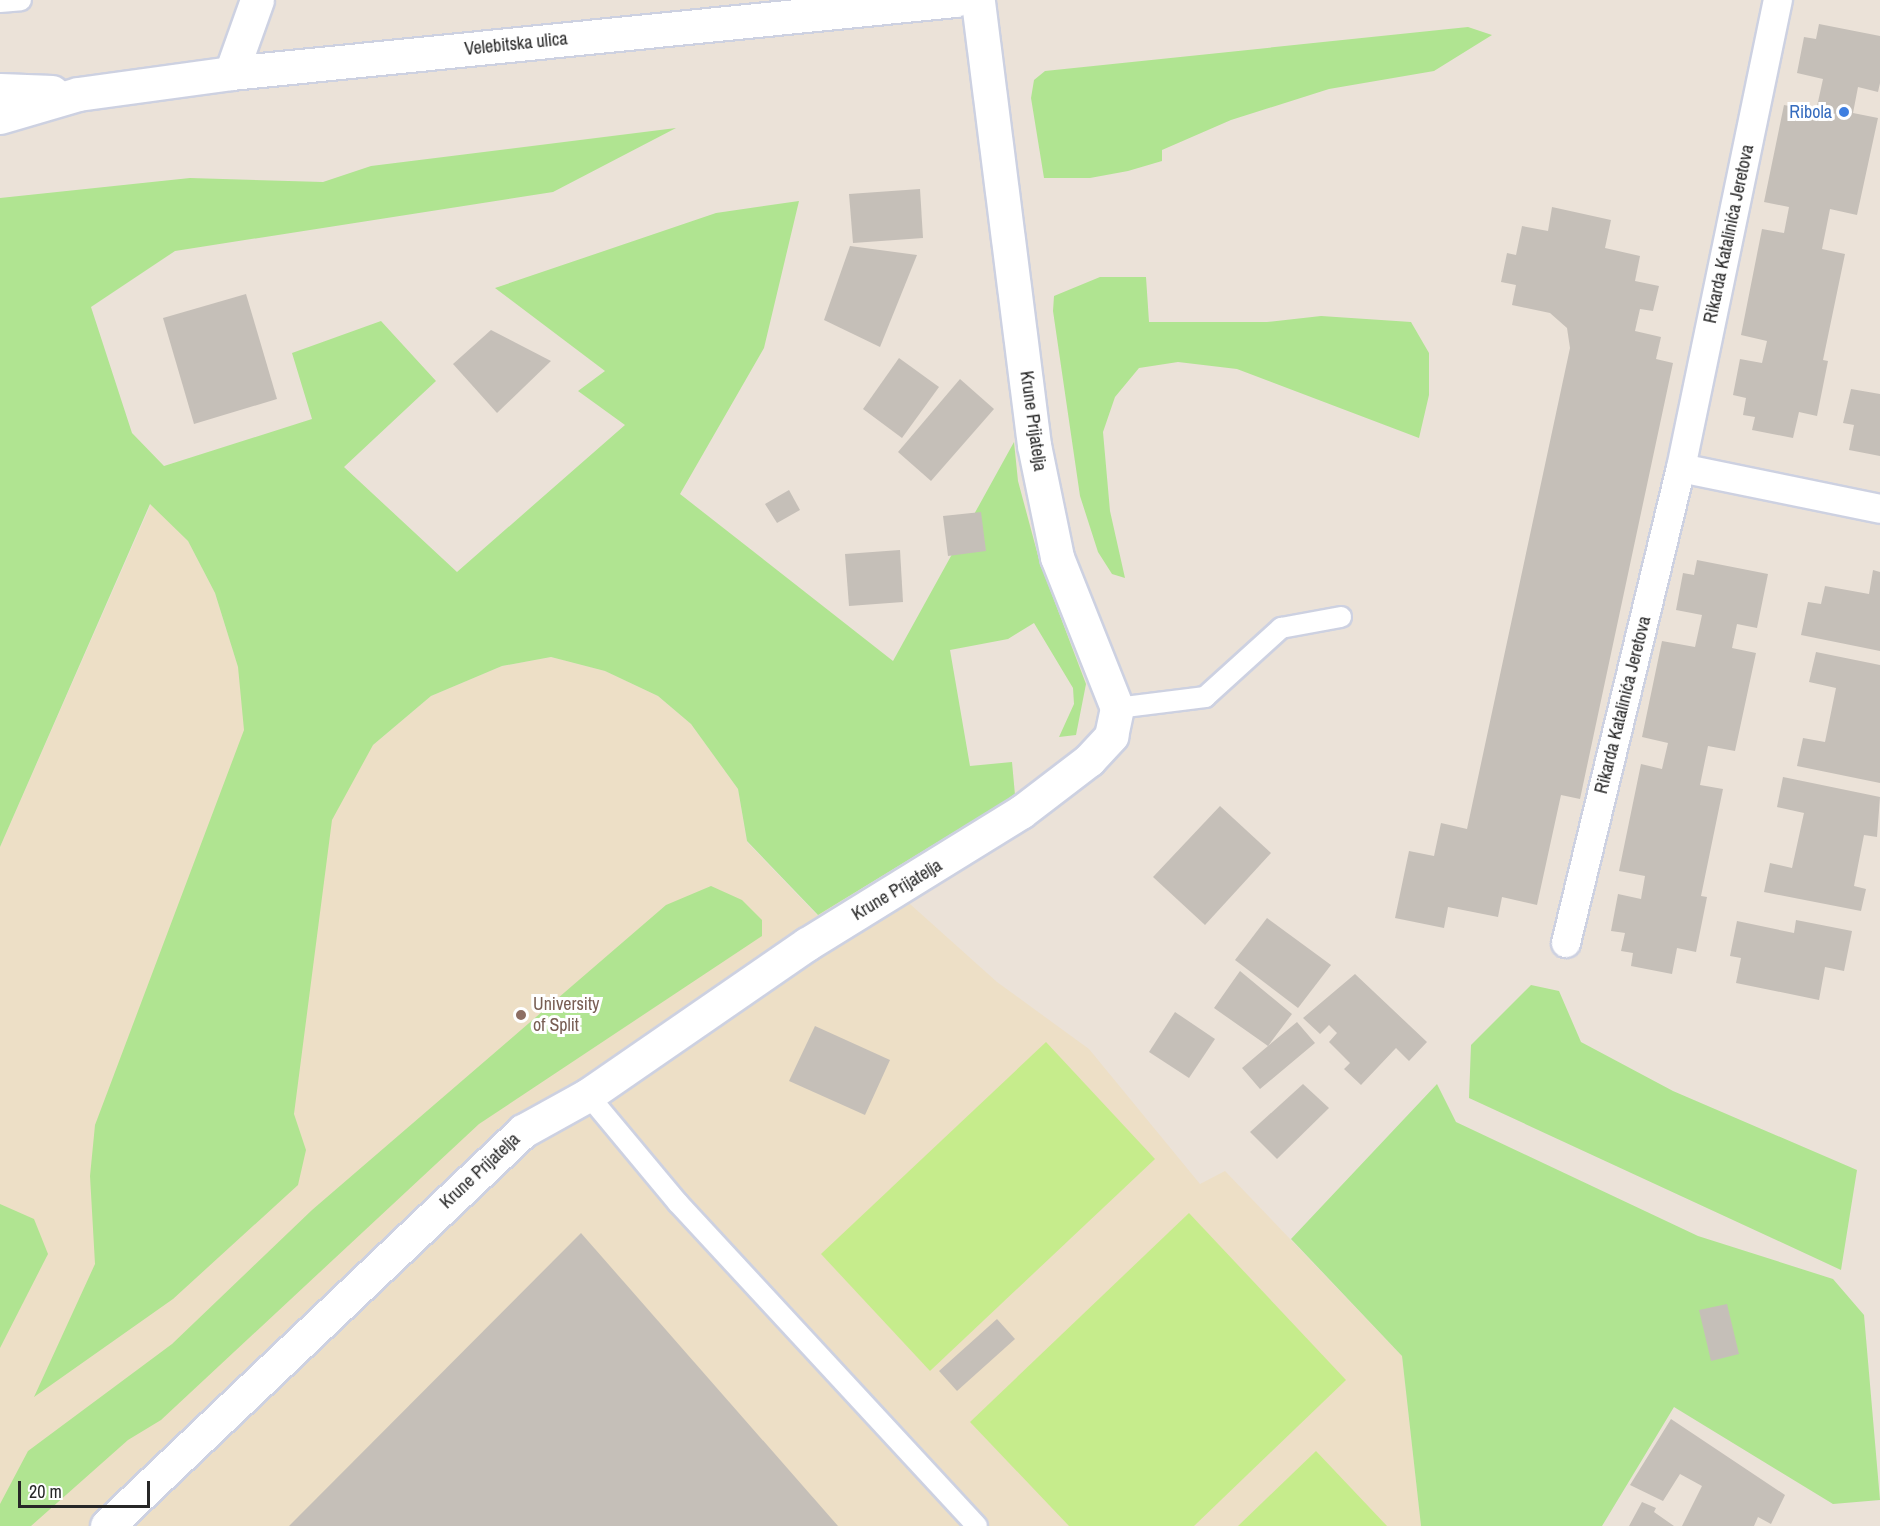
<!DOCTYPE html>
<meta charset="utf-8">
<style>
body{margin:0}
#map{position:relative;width:1880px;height:1526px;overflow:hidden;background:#ebe2d8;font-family:"Archivo Narrow",sans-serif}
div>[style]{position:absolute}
.education>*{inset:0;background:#eddfc6}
.green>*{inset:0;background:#b0e491}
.pitch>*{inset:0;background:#c6ec8c}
.building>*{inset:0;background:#c5bfb8}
.roads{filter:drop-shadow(2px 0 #cdd1e1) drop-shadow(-2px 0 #cdd1e1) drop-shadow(0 2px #cdd1e1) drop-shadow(0 -2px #cdd1e1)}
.service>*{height:20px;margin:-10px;padding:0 10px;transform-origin:10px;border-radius:10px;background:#fff}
.pedestrian>*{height:28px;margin:-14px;padding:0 14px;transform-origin:14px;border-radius:14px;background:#fff}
.minor>*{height:33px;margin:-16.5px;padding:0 16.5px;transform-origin:16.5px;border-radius:16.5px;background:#fff}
.tertiary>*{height:33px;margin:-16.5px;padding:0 16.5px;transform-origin:16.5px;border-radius:16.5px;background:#fff}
.dots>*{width:16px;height:16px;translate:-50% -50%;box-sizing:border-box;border:3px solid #fff;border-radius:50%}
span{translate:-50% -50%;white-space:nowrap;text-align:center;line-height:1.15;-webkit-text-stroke:6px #fff;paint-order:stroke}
.street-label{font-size:18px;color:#272727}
.shop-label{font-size:18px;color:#366cbe}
.right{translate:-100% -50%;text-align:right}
.education-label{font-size:18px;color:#785e54}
.left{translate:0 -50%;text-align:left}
.scale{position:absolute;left:18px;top:1481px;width:132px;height:27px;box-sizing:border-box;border:3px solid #272727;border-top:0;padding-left:8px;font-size:18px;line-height:21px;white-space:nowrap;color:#272727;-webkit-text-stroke:4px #fff;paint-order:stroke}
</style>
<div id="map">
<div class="education">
<div style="clip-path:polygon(151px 504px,188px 541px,215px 593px,238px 667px,373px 745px,431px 696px,502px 666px,551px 657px,605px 671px,658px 696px,691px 724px,738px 789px,747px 842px,817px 915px,881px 878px,997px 982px,1089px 1049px,1200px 1184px,1225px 1171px,1402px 1356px,1421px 1526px,0 1526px,0 847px)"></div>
</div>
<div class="green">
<div style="clip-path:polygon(1468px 27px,1492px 35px,1434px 71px,1329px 89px,1231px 120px,1162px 150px,1162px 161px,1128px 171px,1090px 178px,1044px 178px,1031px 98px,1034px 80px,1045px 71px)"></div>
<div style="clip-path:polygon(676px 128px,553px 192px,175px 251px,91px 307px,132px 433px,164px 466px,312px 419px,292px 353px,381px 321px,436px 381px,344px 467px,457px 572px,625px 425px,578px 391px,605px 371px,495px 288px,716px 213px,799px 201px,764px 348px,680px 494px,893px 661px,1014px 442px,1018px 481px,1040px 563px,1086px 684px,1076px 735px,1059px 737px,1074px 704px,1073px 688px,1034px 623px,1008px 639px,950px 650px,970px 766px,1012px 762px,1015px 795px,818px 915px,747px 841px,738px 789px,691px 724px,658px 696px,605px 671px,551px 657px,502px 666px,431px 696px,373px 745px,332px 820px,294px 1114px,306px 1150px,298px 1185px,173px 1299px,34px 1397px,95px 1264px,90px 1176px,95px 1125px,244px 730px,238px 667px,215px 593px,188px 541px,150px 504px,0 847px,0 198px,190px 178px,323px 182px,371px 166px)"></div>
<div style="clip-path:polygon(1100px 277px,1146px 277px,1149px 322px,1267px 322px,1321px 316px,1411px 322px,1429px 353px,1429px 395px,1419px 438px,1237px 369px,1178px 362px,1139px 368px,1115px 397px,1103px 432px,1110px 511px,1125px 578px,1112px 574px,1098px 552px,1080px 496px,1053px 311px,1054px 296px)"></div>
<div style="clip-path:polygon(711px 886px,742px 900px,762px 920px,762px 936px,479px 1124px,161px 1420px,128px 1440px,31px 1526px,0 1526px,0 1504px,28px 1451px,172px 1344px,312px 1210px,666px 905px)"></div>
<div style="clip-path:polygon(1531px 985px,1559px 991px,1581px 1042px,1673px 1091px,1857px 1170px,1841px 1270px,1469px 1098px,1471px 1045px)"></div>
<div style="clip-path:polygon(1437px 1084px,1456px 1122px,1698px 1236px,1833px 1279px,1864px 1315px,1880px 1500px,1833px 1504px,1674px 1407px,1602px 1526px,1421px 1526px,1402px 1356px,1291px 1239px)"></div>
<div style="clip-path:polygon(0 1204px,34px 1219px,48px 1254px,0 1348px)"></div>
</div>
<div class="pitch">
<div style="clip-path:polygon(1046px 1042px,1155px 1159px,930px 1371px,821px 1254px)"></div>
<div style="clip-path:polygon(1189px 1213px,1346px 1380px,1194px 1526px,1069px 1526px,970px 1422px)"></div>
<div style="clip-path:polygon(1316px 1451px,1387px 1526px,1238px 1526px)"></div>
</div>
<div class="building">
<div style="clip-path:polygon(1819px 24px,1880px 36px,1880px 83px,1878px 92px,1858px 87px,1853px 113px,1878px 118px,1857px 215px,1830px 209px,1822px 249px,1845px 254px,1823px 360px,1828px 361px,1817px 416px,1799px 412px,1793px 438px,1752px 430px,1755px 417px,1743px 415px,1746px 398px,1733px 395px,1740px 359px,1762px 363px,1767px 341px,1741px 335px,1762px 229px,1784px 233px,1789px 207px,1764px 202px,1784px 105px,1816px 111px,1823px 79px,1797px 73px,1804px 37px,1816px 39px)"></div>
<div style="clip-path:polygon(920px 189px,923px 238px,853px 243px,849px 194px)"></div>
<div style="clip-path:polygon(1552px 207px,1611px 220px,1605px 248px,1640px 256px,1635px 281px,1659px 286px,1653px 311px,1640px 309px,1635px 331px,1661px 337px,1656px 359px,1673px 363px,1580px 799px,1561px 795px,1537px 905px,1502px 897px,1498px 917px,1448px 907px,1444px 928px,1395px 918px,1409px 851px,1434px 856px,1441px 823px,1467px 829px,1570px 348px,1567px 328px,1550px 313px,1512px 305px,1516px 285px,1501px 282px,1507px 253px,1516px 255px,1522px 226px,1548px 231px)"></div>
<div style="clip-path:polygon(850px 246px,917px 255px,880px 347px,824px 320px)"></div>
<div style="clip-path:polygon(246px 294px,277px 399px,194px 424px,163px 318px)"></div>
<div style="clip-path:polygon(491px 330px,551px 361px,497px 413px,453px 364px)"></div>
<div style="clip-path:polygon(899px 358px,939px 387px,902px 438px,863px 409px)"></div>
<div style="clip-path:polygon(960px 379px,994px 409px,931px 481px,898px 452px)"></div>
<div style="clip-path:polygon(1851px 389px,1880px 394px,1880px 456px,1849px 450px,1854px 425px,1843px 423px)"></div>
<div style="clip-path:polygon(789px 490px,800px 510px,777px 523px,765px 504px)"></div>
<div style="clip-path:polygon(981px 512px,986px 551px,948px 556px,943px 516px)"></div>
<div style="clip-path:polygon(900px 550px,903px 602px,849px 606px,845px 554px)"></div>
<div style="clip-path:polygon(1697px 560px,1768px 574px,1757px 628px,1737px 624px,1732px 648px,1756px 653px,1735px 751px,1708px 746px,1700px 785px,1723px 789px,1701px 896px,1707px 897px,1696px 952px,1677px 948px,1672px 974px,1631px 966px,1633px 953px,1621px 951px,1625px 933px,1611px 931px,1618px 894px,1641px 899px,1645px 876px,1619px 871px,1641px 764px,1662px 769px,1668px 743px,1642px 737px,1662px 641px,1695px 647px,1702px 615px,1676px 610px,1683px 573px,1694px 575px)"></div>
<div style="clip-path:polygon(1873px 570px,1880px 572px,1880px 651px,1801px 635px,1808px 602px,1821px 604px,1825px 586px,1869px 594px)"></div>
<div style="clip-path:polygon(1816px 652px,1880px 665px,1880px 783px,1797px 766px,1803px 738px,1825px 742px,1836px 688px,1809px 682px)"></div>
<div style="clip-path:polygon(1783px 777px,1880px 797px,1877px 837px,1864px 835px,1854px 886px,1866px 889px,1861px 911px,1764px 892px,1770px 863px,1792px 868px,1804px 813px,1777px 807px)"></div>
<div style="clip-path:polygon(1220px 806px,1271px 853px,1205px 925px,1153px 877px)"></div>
<div style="clip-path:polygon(1267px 918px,1331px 965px,1298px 1008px,1235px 960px)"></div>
<div style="clip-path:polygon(1796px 920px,1852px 931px,1844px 971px,1825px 967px,1819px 1000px,1736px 983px,1741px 958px,1730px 956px,1737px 921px,1794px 933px)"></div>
<div style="clip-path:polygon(1240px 971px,1292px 1014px,1268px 1046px,1297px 1022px,1315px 1043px,1260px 1089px,1242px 1068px,1268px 1046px,1214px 1008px)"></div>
<div style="clip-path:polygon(1355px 974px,1427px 1042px,1409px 1061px,1396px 1048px,1361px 1085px,1344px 1069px,1350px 1063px,1329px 1042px,1337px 1033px,1329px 1025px,1320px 1034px,1303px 1018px)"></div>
<div style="clip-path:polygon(1175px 1012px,1215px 1039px,1189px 1078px,1149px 1052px)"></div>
<div style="clip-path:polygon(815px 1026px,890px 1060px,865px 1115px,789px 1081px)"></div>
<div style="clip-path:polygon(1303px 1084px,1329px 1108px,1277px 1159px,1250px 1132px)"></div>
<div style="clip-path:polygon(581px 1233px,838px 1526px,289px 1526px)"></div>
<div style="clip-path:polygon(1727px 1304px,1739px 1354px,1711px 1361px,1699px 1310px)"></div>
<div style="clip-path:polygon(997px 1319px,1015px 1339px,957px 1391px,939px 1371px)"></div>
<div style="clip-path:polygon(1671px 1419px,1785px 1495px,1771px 1524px,1758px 1517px,1754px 1526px,1682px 1526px,1702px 1486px,1680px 1474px,1663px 1501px,1630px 1485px)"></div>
<div style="clip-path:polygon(1642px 1502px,1656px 1508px,1654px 1512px,1674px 1526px,1629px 1526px)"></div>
</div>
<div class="roads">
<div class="service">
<div style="left:0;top:2px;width:21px;rotate:-5deg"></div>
<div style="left:1117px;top:708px;width:89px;rotate:-7.1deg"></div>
<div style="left:1205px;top:697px;width:103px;rotate:-42.2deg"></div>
<div style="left:1281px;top:628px;width:61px;rotate:-10.4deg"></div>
<div style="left:588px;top:1095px;width:141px;rotate:50.2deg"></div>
<div style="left:678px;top:1203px;width:440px;rotate:47.2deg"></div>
</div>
<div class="pedestrian">
<div style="left:1681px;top:468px;width:203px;rotate:11.6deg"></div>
<div style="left:1566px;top:943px;width:489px;rotate:-76.4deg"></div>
<div style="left:1681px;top:468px;width:478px;rotate:-78.3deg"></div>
</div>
<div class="minor">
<div style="left:231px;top:73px;width:77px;rotate:-70.4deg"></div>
<div style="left:107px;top:1526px;width:574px;rotate:-43.52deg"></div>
<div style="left:523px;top:1131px;width:74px;rotate:-29deg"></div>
<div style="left:588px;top:1095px;width:266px;rotate:-34.6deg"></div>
<div style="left:807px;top:944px;width:251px;rotate:-31.7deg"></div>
<div style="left:1021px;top:812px;width:86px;rotate:-37.4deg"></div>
<div style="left:1089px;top:760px;width:33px;rotate:-47deg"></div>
<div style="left:1111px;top:736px;width:29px;rotate:-78deg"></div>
<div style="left:1117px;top:708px;width:162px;rotate:-111.7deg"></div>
<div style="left:1057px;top:557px;width:114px;rotate:-101.6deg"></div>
<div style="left:1034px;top:445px;width:449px;rotate:-97.2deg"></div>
</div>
<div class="tertiary">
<div style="left:0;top:90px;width:52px;rotate:2.2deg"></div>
<div style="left:0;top:117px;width:81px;rotate:-16.4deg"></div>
<div style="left:78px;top:94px;width:154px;rotate:-7.8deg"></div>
<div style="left:231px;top:73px;width:728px;rotate:-5.76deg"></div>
</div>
</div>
<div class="dots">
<div style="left:1844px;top:112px;background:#3f7fe0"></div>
<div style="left:521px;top:1015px;background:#8d6e63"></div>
</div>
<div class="street-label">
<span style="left:516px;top:44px;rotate:-6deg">Velebitska ulica</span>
<span style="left:1729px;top:234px;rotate:-78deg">Rikarda Katalinića Jeretova</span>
<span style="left:1033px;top:421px;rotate:82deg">Krune Prijatelja</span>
<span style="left:1623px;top:705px;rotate:-76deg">Rikarda Katalinića Jeretova</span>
<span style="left:897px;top:890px;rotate:-31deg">Krune Prijatelja</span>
<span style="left:480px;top:1171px;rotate:-43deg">Krune Prijatelja</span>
</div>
<div class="shop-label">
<span class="right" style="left:1832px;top:112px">Ribola</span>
</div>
<div class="education-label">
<span class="left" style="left:533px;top:1015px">University<br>of Split</span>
</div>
<div class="scale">20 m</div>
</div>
